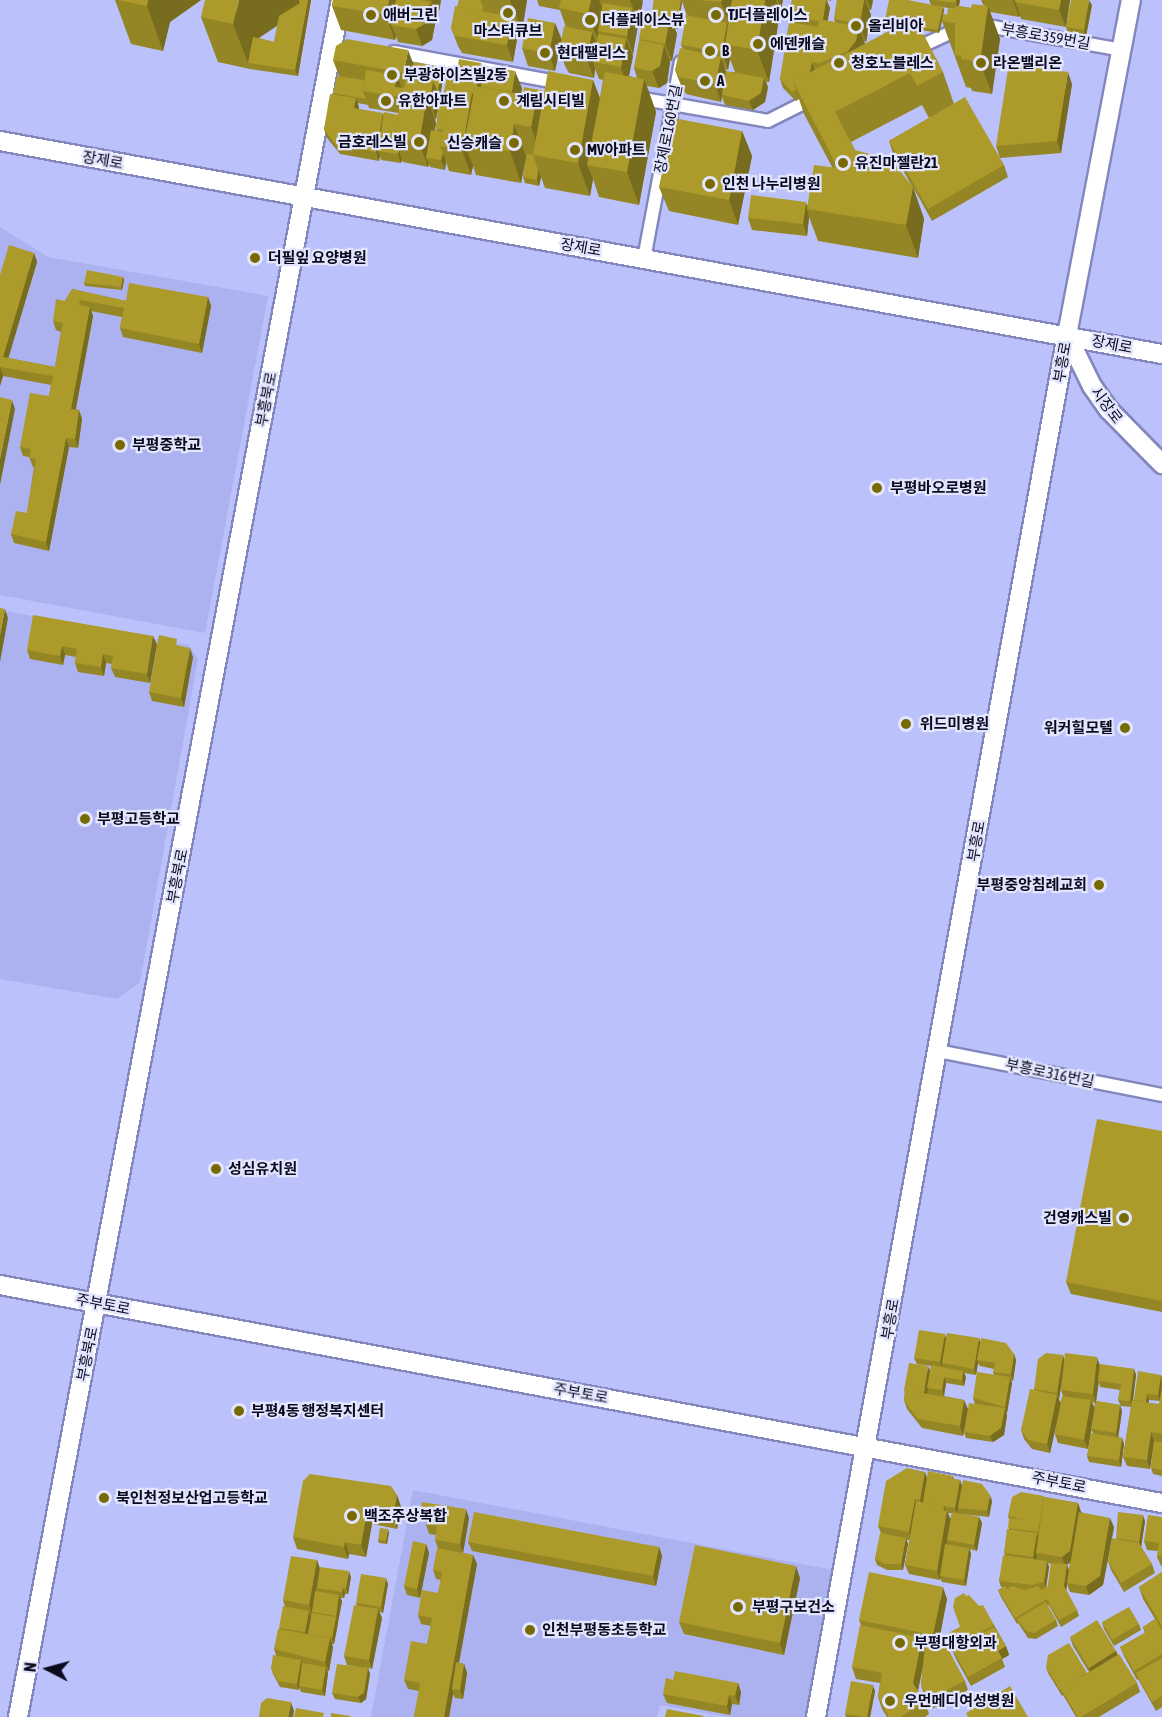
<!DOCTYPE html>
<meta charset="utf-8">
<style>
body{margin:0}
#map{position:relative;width:1162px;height:1717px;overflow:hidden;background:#bbc1fb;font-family:"Asap Condensed","Noto Sans KR",sans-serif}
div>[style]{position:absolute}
.built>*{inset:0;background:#acb2f0}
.roads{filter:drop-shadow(2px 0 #8387be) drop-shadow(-2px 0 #8387be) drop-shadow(0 2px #8387be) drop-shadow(0 -2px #8387be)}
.street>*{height:12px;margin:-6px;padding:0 6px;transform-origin:6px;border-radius:6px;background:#fff}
.secondary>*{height:18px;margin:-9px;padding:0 9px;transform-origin:9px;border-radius:9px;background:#fff}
.wall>*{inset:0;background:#948525}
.shaded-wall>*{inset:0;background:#786c1e}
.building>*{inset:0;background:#ac9b2b}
.dots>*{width:16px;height:16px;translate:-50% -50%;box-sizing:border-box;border:3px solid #e2e5fd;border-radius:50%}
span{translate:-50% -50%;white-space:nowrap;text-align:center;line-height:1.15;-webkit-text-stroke:4.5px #e2e5fd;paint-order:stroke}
.poi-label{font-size:15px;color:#0a0a1d;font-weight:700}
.left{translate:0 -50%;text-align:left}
.right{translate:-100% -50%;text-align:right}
.street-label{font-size:15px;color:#0a0a1d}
.north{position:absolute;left:18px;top:1639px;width:60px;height:60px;-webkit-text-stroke:4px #e2e5fd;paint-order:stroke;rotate:276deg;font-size:16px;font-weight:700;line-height:24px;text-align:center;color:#0a0a1d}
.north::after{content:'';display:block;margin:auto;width:21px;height:27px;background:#0a0a1d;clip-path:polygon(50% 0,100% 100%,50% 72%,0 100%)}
</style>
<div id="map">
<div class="built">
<div style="clip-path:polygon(0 227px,48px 257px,268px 296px,205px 633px,0 595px)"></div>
<div style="clip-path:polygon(0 610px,189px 645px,198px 659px,140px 982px,117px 999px,0 979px)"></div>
<div style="clip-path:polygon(413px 1490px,844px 1572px,816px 1717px,728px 1717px,660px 1705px,657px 1717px,371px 1717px)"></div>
</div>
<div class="roads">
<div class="street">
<div style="left:982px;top:25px;width:142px;rotate:10.1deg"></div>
<div style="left:913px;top:50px;width:52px;rotate:-25.1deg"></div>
<div style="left:394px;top:52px;width:171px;rotate:10.5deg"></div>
<div style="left:638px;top:98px;width:132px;rotate:10deg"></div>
<div style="left:768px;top:121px;width:51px;rotate:-26.6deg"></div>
<div style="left:644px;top:259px;width:200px;rotate:-79.4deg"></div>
<div style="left:938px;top:1051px;width:228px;rotate:11.1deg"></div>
</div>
<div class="secondary">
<div style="left:0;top:141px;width:1181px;rotate:10.39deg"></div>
<div style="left:1067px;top:335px;width:57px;rotate:63.9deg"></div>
<div style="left:1092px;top:386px;width:29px;rotate:55deg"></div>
<div style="left:1109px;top:410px;width:76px;rotate:45.5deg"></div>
<div style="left:0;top:1285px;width:1182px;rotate:10.63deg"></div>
<div style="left:18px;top:1717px;width:1747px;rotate:-79.35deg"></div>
<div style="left:816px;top:1717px;width:1405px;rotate:-79.71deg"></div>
<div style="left:1067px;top:335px;width:341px;rotate:-79.2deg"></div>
</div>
</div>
<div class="wall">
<div style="clip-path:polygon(115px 0,201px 0,170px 22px,163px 51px,131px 44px)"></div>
<div style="clip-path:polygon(evenodd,311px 0,298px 76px,250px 69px,218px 62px,201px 17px,311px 0,278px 25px,274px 42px,258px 38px,278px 25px)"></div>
<div style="clip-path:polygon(333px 0,441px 0,438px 17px,435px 16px,436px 19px,432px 40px,422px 46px,398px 42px,396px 36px,395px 40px,341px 30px,332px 6px)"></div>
<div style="clip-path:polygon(459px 0,527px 0,522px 31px,516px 30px,518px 34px,513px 62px,462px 53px,458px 46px,451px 28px)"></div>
<div style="clip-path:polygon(evenodd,537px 0,642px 0,639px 23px,637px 23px,638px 25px,633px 54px,632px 54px,633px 56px,629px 76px,637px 78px,634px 68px,640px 40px,639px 39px,652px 13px,654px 0,783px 0,781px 9px,779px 9px,780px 12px,769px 82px,766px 82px,768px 87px,765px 102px,753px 110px,725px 105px,722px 97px,721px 102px,686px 94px,682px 88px,675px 70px,683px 49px,681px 45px,687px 16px,682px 1px,678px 29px,675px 29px,677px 34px,672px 61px,670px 61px,667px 83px,659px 88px,647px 86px,656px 112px,639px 205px,599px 197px,593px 179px,590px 196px,545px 188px,541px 177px,539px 186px,525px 183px,523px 177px,526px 157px,521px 183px,476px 175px,473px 166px,471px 175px,449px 171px,446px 162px,445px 170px,430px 167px,429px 164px,428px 167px,403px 162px,402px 160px,401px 163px,381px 160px,380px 156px,379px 161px,340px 154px,327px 138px,324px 129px,339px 76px,333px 60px,414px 65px,444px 73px,440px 96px,439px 96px,440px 98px,439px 105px,447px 106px,443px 105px,442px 102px,457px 73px,484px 70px,522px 88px,521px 94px,523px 94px,545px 91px,593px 80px,600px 98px,603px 80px,599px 79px,595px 69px,594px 78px,569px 73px,566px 68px,559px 51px,555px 71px,528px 66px,522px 48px,555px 23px,561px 40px,566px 27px,560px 10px,539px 6px,537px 0,730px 59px,735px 72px,726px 72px,725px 69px,728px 70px,730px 59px,537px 0,358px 103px,368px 105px,369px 108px,398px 113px,398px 115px,383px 115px,359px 109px,358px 103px,537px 0,439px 106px,436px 129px,437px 131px,435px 130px,436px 123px,435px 119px,436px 119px,439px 106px)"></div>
<div style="clip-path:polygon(evenodd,792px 0,831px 0,831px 1px,827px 0,830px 8px,827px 21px,835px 22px,834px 19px,837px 0,873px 0,871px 10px,869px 10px,871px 15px,866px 42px,864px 41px,865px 44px,891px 30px,885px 29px,884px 25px,931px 5px,929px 0,960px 0,959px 6px,971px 8px,984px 6px,981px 0,1070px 0,1066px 27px,1021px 19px,1020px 15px,1019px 17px,990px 12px,1000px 39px,992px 94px,972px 91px,971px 88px,966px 87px,942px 21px,943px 17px,939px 33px,921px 30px,943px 72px,954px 104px,1004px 165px,1008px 177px,932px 221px,913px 187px,924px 219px,918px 258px,818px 241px,809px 217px,807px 236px,752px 230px,748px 218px,807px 206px,832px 167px,804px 114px,799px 99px,796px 101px,783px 88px,780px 79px,791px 23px,789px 16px,792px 0,935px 6px,955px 9px,947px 15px,943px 14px,944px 10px,943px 7px,935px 6px,792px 0,922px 105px,929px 118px,889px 141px,893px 153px,912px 186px,855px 150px,851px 142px,922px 105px)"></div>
<div style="clip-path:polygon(1092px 5px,1086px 36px,1068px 33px,1066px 27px)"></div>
<div style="clip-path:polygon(1072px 84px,1061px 153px,1000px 158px,996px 146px)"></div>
<div style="clip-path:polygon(742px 131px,752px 156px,738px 225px,669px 211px,659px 187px)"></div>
<div style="clip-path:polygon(34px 253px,37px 262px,8px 358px,55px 367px,61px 332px,56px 330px,53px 321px,72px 289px,126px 301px,208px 297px,211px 306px,202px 353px,123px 337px,120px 328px,122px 317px,91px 311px,93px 316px,76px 409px,79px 410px,82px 419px,78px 448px,69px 447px,49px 551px,14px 543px,11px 534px,27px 513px,34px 467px,33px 467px,29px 457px,23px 456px,20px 447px,49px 396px,51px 385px,3px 376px,0 386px,0 275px)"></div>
<div style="clip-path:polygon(123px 277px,124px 280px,122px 290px,85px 286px,84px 283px)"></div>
<div style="clip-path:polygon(153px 636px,157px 645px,150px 683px,115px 677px,111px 668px,112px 664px,106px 663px,104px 676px,78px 672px,75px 663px,76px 657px,65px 655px,63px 665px,30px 659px,27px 650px)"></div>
<div style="clip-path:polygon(193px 657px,184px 707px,152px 701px,149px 692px)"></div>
<div style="clip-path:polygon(1162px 1131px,1162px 1312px,1071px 1294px,1066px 1282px)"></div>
<div style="clip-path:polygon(evenodd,946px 1337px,980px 1342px,1014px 1354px,1016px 1360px,1013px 1381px,1011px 1380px,1012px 1383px,1007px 1413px,1006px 1412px,1007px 1415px,1004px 1435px,993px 1442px,966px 1438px,964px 1432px,965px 1422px,963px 1436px,922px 1428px,907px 1409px,904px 1400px,905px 1392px,904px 1390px,930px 1371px,931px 1366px,917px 1364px,914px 1358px,946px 1337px,978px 1363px,980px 1366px,994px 1369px,993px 1372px,994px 1375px,973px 1398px,975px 1404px,967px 1409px,964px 1400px,944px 1396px,946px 1383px,964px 1386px,966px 1377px,964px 1373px,976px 1375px,978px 1363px)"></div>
<div style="clip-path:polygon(evenodd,1064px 1360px,1134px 1369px,1136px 1375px,1133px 1400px,1161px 1375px,1162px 1377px,1162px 1476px,1153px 1474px,1151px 1468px,1154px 1441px,1150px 1469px,1127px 1466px,1123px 1457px,1131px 1407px,1121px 1406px,1118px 1400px,1120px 1390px,1100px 1387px,1099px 1382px,1096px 1401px,1120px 1405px,1122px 1411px,1118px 1437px,1122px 1438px,1124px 1444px,1121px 1467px,1089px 1462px,1087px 1456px,1093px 1433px,1091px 1429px,1093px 1418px,1088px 1449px,1058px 1443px,1055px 1434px,1057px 1420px,1050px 1453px,1032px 1449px,1024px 1439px,1021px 1430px,1034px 1389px,1064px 1360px,1062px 1382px,1061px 1390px,1063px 1396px,1060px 1403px,1059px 1399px,1062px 1382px,1064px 1360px,1149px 1400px,1160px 1401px,1159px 1404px,1149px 1403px,1149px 1400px,1064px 1360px,1092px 1402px,1095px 1403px,1094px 1409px,1092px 1402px)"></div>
<div style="clip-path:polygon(evenodd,925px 1472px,927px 1478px,953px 1476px,954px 1479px,960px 1480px,962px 1486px,992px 1501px,989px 1517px,962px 1514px,979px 1517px,982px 1523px,977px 1551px,970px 1549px,971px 1554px,966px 1586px,942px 1582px,940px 1578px,940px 1580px,909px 1574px,905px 1565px,910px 1540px,906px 1540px,908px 1544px,903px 1570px,887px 1570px,877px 1565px,875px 1559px,881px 1533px,878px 1526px,925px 1472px,948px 1513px,952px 1513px,950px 1520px,948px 1513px)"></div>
<div style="clip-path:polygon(397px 1495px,401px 1507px,397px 1529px,372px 1524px,366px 1557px,349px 1554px,348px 1559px,297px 1549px,293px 1537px)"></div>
<div style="clip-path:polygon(evenodd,1045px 1497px,1078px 1503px,1081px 1512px,1114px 1527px,1103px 1585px,1089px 1595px,1070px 1592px,1067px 1584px,1066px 1590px,1077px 1610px,1079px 1616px,1061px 1627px,1049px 1605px,1048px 1606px,1056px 1620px,1058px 1626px,1036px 1639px,1028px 1638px,1018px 1623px,1017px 1624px,1001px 1597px,998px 1590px,1004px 1587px,1001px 1587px,999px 1581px,1005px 1555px,1004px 1553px,1009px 1529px,1009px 1519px,1008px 1516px,1045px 1497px,1070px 1562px,1069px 1570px,1067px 1565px,1070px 1562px,1045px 1497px,1047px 1563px,1051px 1564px,1048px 1586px,1046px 1588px,1049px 1567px,1047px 1563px)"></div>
<div style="clip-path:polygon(421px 1512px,469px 1518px,463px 1553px,473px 1555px,477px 1564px,459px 1663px,464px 1664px,467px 1673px,463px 1699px,455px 1698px,453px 1694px,449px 1717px,414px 1717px,419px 1691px,408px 1689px,404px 1680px,427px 1644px,431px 1626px,421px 1624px,418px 1615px,438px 1593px,441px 1580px,436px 1579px,433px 1570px,438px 1548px,435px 1540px,436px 1535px,429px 1534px,426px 1524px,426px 1522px,424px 1522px)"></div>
<div style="clip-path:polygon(1162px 1517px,1162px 1566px,1161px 1566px,1157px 1557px,1158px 1551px,1147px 1550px,1144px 1541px)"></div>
<div style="clip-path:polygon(1145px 1521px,1141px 1547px,1152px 1564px,1155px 1573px,1124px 1592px,1111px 1570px,1108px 1561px,1116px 1539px)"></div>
<div style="clip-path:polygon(389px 1532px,387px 1544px,379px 1543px,378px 1540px)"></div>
<div style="clip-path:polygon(468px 1542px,659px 1547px,662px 1556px,656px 1586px,472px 1551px)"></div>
<div style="clip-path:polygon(426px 1544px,429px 1553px,420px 1598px,407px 1595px,404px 1586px)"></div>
<div style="clip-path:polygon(317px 1560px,320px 1569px,351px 1577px,348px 1594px,345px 1594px,344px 1598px,340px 1598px,342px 1601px,334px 1644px,332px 1644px,333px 1647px,329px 1671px,327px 1671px,328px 1673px,325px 1696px,301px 1692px,299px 1687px,299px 1690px,280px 1687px,273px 1674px,271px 1668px,276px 1655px,274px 1649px,285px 1607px,283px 1600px)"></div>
<div style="clip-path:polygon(1162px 1572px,1162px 1707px,1156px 1711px,1138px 1679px,1137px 1680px,1124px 1656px,1120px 1647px,1145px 1633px,1143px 1627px,1155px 1619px,1143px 1599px,1139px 1587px)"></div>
<div style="clip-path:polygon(800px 1578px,784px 1655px,684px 1634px,679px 1622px)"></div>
<div style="clip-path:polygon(388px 1584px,383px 1613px,379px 1612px,382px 1618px,372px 1669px,368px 1668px,370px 1674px,366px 1699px,361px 1703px,335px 1699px,332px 1693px,363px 1668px,347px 1665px,344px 1656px,357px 1605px,356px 1603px)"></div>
<div style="clip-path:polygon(966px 1596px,994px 1625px,1006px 1646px,1009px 1655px,1002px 1659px,1005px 1667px,971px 1686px,956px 1659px,948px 1640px,951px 1638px,949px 1633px,960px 1627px)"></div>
<div style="clip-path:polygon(947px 1599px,937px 1647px,965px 1681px,968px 1690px,932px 1709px,924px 1694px,921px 1685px,923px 1667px,918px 1691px,925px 1702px,929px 1714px,925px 1717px,887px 1717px,882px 1709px,878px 1697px,880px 1683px,856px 1679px,852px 1667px,861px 1625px,859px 1620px)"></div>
<div style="clip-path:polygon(1102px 1622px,1139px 1624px,1141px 1630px,1114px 1646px,1104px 1629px)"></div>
<div style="clip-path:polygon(1070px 1637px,1116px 1651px,1118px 1655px,1137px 1683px,1140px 1692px,1099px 1717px,1076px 1717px,1063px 1695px,1062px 1696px,1048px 1673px,1046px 1667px,1087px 1673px,1089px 1672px,1073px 1646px)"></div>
<div style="clip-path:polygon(738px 1683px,741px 1692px,739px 1705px,732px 1704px,730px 1715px,667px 1703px,663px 1694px)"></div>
<div style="clip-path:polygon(875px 1691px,870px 1717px,846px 1717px,845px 1714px)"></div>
</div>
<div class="shaded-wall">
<div style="clip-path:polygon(148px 0,201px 0,170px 22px,163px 51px,147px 6px)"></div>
<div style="clip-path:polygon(239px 0,299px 0,302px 9px,256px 40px,248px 63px,233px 24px)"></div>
<div style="clip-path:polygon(308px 0,311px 0,298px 76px,295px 70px)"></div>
<div style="clip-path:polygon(389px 0,399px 0,391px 25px,396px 36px,395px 40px,386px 15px)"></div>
<div style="clip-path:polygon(431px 0,441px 0,438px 17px)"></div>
<div style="clip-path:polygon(510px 0,527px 0,522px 31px)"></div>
<div style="clip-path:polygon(591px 0,599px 0,605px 17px,598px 31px,601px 40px,600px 46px,588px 14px)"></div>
<div style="clip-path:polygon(630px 0,642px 0,643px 1px,639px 23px)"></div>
<div style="clip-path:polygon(681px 0,682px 1px,678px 29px,676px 26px)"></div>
<div style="clip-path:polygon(722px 0,739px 0,733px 35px,721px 2px)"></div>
<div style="clip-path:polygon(765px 0,776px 0,780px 12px,769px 82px,757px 50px)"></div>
<div style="clip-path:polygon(778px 0,783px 0,781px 9px)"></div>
<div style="clip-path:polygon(826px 0,830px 8px,826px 31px,822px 22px)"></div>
<div style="clip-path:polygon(864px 0,865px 0,871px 15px,866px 42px,860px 24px)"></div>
<div style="clip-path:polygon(867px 0,873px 0,871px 10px)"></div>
<div style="clip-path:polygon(956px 0,960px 0,958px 9px,956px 3px)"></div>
<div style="clip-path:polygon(1013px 0,1023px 0,1015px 2px,1020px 15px,1019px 17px)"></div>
<div style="clip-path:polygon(1061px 0,1070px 0,1066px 27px,1059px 10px)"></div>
<div style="clip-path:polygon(1089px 0,1092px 5px,1086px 36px,1084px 30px)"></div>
<div style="clip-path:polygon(430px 2px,436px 19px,432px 40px,422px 46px,416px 29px)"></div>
<div style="clip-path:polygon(988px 6px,1000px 39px,992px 94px,980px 62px)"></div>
<div style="clip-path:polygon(943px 7px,944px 10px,939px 33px,938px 30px)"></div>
<div style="clip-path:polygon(632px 8px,638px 25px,633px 54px,627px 36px)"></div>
<div style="clip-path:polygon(512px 17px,518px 34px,513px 62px,507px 45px)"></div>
<div style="clip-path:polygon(670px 17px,677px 34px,672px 61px,665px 44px)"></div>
<div style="clip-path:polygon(555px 23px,562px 40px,555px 71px,549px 54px)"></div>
<div style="clip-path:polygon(727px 23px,733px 40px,725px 44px,730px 59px,728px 70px,722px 52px)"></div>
<div style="clip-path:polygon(859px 27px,865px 44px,854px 68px,848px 51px)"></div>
<div style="clip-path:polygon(592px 32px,599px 49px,593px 62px,595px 69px,594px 78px,587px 60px)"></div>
<div style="clip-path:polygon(626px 39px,633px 56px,627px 85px,621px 67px)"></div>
<div style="clip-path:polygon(664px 45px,670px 62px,667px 83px,659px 88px,652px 71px)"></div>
<div style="clip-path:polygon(408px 50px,415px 68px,410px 91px,404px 73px)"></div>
<div style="clip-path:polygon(721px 57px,727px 75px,722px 95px,721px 102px,715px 84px)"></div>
<div style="clip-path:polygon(481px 63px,488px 81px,475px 95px)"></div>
<div style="clip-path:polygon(812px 63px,815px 72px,808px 82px)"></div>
<div style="clip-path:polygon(442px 67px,444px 73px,440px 96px,438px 90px)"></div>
<div style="clip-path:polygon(515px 71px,522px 88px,517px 120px,510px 102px)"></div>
<div style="clip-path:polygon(1068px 72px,1072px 84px,1061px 153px,1057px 141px)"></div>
<div style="clip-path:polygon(397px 75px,403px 92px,395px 87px)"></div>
<div style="clip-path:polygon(764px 78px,768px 87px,765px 102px,753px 110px,749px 101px)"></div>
<div style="clip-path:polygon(644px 79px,656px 112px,639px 205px,627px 172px)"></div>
<div style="clip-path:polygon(593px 80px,605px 112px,587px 165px,593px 179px,590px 196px,578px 163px)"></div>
<div style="clip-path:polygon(433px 81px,440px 98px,436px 119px,430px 102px)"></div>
<div style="clip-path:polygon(472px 92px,481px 117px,464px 143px,473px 166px,471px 175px,462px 150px)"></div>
<div style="clip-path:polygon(537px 97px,549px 129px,542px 157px,531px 127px)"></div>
<div style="clip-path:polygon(356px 98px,359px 107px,357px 117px,354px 108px)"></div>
<div style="clip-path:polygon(427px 98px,436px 123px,430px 158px,426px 158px,429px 164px,428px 167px,419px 142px)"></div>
<div style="clip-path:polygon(383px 113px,386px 122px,378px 151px,380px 156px,379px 161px,376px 152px)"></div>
<div style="clip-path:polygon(514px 124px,526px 157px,521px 183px,510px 151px)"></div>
<div style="clip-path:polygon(742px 131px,752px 156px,738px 225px,729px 200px)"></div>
<div style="clip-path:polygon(399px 151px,402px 160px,401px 163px,398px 154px)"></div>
<div style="clip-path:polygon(443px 153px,446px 162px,445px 170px,441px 160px)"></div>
<div style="clip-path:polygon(538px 170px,541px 177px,539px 186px,537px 180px)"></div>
<div style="clip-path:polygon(913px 187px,924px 219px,918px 258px,906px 225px)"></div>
<div style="clip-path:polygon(806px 202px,808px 209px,807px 209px,809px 217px,807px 236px,803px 224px)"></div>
<div style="clip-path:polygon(34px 253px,37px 262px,6px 366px,3px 357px)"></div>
<div style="clip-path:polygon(123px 277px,124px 280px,122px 290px,121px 287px)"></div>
<div style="clip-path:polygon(208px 297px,211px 306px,202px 353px,199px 344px)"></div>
<div style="clip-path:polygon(90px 307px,93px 316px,74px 418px,71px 409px)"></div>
<div style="clip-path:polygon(0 367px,3px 376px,0 386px)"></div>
<div style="clip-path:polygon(12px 400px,15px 409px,0 485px,0 459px)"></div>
<div style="clip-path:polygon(79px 410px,82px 419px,78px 448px,75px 439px)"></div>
<div style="clip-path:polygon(66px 438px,69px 447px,49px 551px,46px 542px)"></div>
<div style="clip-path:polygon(5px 609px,8px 618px,0 662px,0 635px)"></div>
<div style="clip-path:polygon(153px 636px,157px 645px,150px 683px,147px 674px)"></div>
<div style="clip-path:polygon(62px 646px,65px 655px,63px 665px,60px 656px)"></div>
<div style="clip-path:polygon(190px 648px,193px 657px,184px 707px,181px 698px)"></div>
<div style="clip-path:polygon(103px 654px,106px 663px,104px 676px,101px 667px)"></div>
<div style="clip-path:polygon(945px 1334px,947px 1340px,942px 1363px,943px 1368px,940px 1362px)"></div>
<div style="clip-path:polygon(979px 1338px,981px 1344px,977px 1360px,978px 1363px,976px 1375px,974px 1369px)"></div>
<div style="clip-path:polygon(1014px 1354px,1016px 1360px,1013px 1381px,1011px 1374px)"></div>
<div style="clip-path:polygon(1063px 1355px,1065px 1361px,1059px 1399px,1057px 1393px)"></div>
<div style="clip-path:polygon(1097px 1357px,1100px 1366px,1096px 1403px,1093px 1394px)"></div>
<div style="clip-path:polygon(928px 1366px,931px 1373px,926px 1399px,924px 1393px)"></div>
<div style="clip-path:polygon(1134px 1369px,1136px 1375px,1132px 1407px,1130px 1401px)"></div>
<div style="clip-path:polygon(963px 1371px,966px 1377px,964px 1386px,962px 1380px)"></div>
<div style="clip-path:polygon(1161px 1375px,1162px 1389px,1160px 1401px,1158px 1395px)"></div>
<div style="clip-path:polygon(944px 1377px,946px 1383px,944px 1396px,942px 1390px)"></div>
<div style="clip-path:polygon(1010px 1377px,1012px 1383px,1007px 1413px,1005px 1407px)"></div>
<div style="clip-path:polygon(1147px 1394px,1149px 1400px,1148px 1408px,1146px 1402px)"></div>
<div style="clip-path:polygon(1057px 1395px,1061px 1404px,1050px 1453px,1047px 1444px)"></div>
<div style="clip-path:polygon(964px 1400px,968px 1409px,963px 1436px,960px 1426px)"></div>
<div style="clip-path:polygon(1091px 1400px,1095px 1409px,1088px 1449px,1084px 1440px)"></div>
<div style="clip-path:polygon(1120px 1405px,1122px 1411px,1118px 1439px,1116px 1433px)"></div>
<div style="clip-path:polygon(1005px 1408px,1007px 1415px,1004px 1435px,993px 1442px,990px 1436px)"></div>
<div style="clip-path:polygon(1151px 1432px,1154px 1441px,1150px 1469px,1147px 1460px)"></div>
<div style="clip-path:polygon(1122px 1438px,1124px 1444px,1121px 1467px,1119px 1460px)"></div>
<div style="clip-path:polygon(925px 1472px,928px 1481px,923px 1509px,920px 1500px)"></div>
<div style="clip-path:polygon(960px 1480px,962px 1486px,957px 1514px,955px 1508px)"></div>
<div style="clip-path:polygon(397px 1495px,401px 1507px,397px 1529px,393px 1517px)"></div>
<div style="clip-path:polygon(990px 1495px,992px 1501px,989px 1517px,987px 1511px)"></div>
<div style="clip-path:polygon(915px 1499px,918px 1508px,912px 1541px,909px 1532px)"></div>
<div style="clip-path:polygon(1078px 1503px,1081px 1512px,1073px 1560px,1067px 1565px,1069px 1571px,1066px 1592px,1064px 1586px,1065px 1566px,1062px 1557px)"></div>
<div style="clip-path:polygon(944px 1506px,947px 1514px,947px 1511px,951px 1520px,940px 1580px,937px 1571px)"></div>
<div style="clip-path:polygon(466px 1509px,469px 1518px,463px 1553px,460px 1544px)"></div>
<div style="clip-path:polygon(367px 1512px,372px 1524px,366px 1557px,361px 1545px)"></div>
<div style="clip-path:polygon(1143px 1515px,1145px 1521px,1141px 1548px,1139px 1542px)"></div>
<div style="clip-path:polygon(979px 1517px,982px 1523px,977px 1551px,974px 1545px)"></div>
<div style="clip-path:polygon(1110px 1518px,1114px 1527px,1103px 1585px,1089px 1595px,1086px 1586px)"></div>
<div style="clip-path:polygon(388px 1529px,389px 1532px,387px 1544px,386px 1541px)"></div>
<div style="clip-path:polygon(1037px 1533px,1039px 1539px,1036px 1553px,1037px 1555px,1036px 1563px,1033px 1557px)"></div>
<div style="clip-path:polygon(906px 1538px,908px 1544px,903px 1570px,901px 1564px)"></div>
<div style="clip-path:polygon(345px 1542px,349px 1554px,348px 1559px,344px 1547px)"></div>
<div style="clip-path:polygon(426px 1544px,429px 1553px,420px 1598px,417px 1589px)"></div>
<div style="clip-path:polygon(659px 1547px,662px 1556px,656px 1586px,653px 1576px)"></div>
<div style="clip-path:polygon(969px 1548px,971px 1554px,966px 1586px,964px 1580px)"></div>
<div style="clip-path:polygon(473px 1555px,477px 1564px,454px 1689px,452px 1689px,453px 1694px,449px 1717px,444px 1717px)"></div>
<div style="clip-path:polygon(317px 1560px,320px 1569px,312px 1614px,309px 1605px)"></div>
<div style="clip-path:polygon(1047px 1561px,1049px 1567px,1046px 1588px,1044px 1582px)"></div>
<div style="clip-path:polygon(796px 1566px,800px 1578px,784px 1655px,780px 1643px)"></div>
<div style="clip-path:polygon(349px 1571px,351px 1577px,348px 1594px,346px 1588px)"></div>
<div style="clip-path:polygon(386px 1578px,388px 1584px,383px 1613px,381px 1607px)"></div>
<div style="clip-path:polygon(943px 1587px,947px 1599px,938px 1647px,933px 1635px)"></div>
<div style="clip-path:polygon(343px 1588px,345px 1594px,344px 1598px,342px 1592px)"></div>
<div style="clip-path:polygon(339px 1595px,342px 1601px,338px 1622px,336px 1616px)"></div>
<div style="clip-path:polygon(378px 1609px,382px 1618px,372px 1669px,369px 1660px)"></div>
<div style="clip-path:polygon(309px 1611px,311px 1617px,307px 1638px,305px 1632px)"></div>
<div style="clip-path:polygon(336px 1617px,338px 1623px,334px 1644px,332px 1638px)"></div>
<div style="clip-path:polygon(330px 1638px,333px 1647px,329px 1671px,325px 1662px)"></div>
<div style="clip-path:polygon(922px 1638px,926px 1650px,917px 1695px,913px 1683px)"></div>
<div style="clip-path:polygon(1006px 1646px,1009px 1655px,1002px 1659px,998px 1651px)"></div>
<div style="clip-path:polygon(1116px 1651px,1119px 1660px,1092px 1677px,1089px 1668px)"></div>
<div style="clip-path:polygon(301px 1660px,303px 1666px,299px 1690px,297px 1684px)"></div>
<div style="clip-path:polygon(464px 1664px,467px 1673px,463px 1699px,460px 1690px)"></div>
<div style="clip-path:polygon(326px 1667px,328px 1673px,325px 1696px,322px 1690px)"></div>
<div style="clip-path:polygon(368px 1668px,370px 1674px,366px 1699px,361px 1703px,358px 1697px)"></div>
<div style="clip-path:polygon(738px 1683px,741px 1692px,739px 1705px,735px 1696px)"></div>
<div style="clip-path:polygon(873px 1685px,875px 1691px,870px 1717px,867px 1717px)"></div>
<div style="clip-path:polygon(729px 1695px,732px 1704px,730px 1715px,727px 1706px)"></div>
<div style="clip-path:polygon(291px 1702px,294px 1711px,293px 1717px,288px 1717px)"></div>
</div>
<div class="building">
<div style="clip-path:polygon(118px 0,148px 0,147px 6px)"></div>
<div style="clip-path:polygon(205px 0,239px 0,233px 24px,201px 17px)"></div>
<div style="clip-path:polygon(299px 0,308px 0,295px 70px,248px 63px,253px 37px,274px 42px,279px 16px,300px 3px)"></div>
<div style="clip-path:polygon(333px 0,389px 0,386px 15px,332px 6px)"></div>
<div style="clip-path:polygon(396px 0,419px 0,430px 2px,426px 23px,416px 29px,391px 25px)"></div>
<div style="clip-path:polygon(459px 0,480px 0,483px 7px,482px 11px,458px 7px)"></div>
<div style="clip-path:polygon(561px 0,591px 0,588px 14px,559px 8px)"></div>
<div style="clip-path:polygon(654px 0,681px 0,676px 26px,674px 26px,670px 17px,652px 13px)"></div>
<div style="clip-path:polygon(699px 0,722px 0,721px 2px)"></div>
<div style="clip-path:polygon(732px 0,765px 0,757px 50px,725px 44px)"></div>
<div style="clip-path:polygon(792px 0,826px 0,823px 20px,819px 19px,819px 21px,789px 16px)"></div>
<div style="clip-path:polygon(837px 0,864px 0,860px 24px,834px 19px)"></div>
<div style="clip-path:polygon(889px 0,908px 0,943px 7px,938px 30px,919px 27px,915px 18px,902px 24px,899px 24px,899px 26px,895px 28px,884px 25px)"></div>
<div style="clip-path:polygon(935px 0,956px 0,956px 3px)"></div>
<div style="clip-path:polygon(1015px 0,1061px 0,1059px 10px,1015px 2px)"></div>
<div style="clip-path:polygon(1071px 0,1089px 0,1084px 30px,1066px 27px)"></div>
<div style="clip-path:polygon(603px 3px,632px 8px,627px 36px,598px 31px)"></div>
<div style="clip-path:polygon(972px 4px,988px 6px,980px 62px,961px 59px,961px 56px,955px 55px,955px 23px,942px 21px,943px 14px,947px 15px,948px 8px,955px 9px,956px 6px,971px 8px)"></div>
<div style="clip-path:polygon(455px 6px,512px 17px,507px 45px,455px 36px,451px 28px)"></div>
<div style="clip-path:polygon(644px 12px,670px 17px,665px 44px,639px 39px)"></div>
<div style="clip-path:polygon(686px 15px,727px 23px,722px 52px,681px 45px)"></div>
<div style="clip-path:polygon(528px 18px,555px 23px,549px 54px,522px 48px)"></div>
<div style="clip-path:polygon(915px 18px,943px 72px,917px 86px,910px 73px,835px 112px,855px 150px,891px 160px,913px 187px,906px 225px,807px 209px,814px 165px,838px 168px,793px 81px)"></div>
<div style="clip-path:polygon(819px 19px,859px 27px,856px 41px,848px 51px,820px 63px,811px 62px)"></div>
<div style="clip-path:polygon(789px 22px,818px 27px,810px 72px,793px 81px,796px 90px,792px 92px,780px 79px)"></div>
<div style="clip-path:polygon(564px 26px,592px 32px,587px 60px,563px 56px,559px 51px)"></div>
<div style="clip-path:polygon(598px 34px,626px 39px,621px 67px,593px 62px)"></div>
<div style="clip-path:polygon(347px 39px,408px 50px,404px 73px,333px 60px,336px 46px)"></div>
<div style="clip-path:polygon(639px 40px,664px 45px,660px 66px,652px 71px,634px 68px)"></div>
<div style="clip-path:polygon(680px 48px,721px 57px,715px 84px,679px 77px,675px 70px)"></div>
<div style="clip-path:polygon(459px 59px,481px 63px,477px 86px,475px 86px,473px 95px,472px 92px,454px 89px)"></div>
<div style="clip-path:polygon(414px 62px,442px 67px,438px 90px,437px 90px,433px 81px,411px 77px)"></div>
<div style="clip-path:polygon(1009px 63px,1068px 72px,1057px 141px,996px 146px)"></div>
<div style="clip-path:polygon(485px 66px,515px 71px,512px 92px,481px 87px)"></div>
<div style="clip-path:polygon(366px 70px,397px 75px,395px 87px,404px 88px,406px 76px,433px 81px,430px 102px,428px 102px,427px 98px,402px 93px,401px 97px,363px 91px)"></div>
<div style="clip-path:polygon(448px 71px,457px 73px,454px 89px,450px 88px,447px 103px,442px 102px)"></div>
<div style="clip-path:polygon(548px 71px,593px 80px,578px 163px,533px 155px)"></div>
<div style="clip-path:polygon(726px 71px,764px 78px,761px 93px,749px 101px,722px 95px)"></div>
<div style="clip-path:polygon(605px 72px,644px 79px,627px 172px,587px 165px)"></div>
<div style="clip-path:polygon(337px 76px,364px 80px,363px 91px,366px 99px,333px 93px)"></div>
<div style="clip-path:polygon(475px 86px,537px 97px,531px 127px,514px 124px,510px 151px,464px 143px)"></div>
<div style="clip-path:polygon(524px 87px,545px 91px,541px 109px,537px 97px,523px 94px)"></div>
<div style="clip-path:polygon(450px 88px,472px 92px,462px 150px,440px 146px)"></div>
<div style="clip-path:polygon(402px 93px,427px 98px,419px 142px,394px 137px)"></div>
<div style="clip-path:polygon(330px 94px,356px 98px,354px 108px,383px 113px,376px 152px,336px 145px,324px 129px)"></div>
<div style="clip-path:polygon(965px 97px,1004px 165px,928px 209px,889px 141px)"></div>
<div style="clip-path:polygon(439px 105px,447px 106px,443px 129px,436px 129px)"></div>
<div style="clip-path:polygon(384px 112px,398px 115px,394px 137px,399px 151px,398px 154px,378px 151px)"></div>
<div style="clip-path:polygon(673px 118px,742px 131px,729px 200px,659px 187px)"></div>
<div style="clip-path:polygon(431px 130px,442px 132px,440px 146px,443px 153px,441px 160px,426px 158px)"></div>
<div style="clip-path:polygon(527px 154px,533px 155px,538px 170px,537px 180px,523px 177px)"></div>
<div style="clip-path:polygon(751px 195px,806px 202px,803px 224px,748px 218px)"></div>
<div style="clip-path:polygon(9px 245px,34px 253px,3px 357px,55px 367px,63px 323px,53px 321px,56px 299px,65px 301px,72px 289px,126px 301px,129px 283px,208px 297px,199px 344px,120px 328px,124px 308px,80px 300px,79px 305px,90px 307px,71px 409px,79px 410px,75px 439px,66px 438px,46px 542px,11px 534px,16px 511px,27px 513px,36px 459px,29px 458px,31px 449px,20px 447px,30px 393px,49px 396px,53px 376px,0 367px,0 275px)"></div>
<div style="clip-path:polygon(87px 270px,123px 277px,121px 287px,84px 283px)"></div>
<div style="clip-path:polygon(0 397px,12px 400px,0 459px)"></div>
<div style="clip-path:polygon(0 608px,5px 609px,0 635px)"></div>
<div style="clip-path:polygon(33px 615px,153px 636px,147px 674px,111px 668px,113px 656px,103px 654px,101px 667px,75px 663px,77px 649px,62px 646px,60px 656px,27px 650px)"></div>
<div style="clip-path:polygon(159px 635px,177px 639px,176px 645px,190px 648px,181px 698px,149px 692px)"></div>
<div style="clip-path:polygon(1097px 1119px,1162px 1131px,1162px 1301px,1066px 1282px)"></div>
<div style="clip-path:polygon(919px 1330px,945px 1334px,940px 1362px,914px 1358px)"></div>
<div style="clip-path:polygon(947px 1333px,979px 1338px,974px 1369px,942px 1363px)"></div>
<div style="clip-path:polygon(981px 1338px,1006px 1343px,1014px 1354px,1011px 1374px,993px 1372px,995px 1363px,977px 1360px)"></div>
<div style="clip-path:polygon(1046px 1353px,1063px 1355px,1057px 1393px,1034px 1389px,1038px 1359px)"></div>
<div style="clip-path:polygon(1065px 1353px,1097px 1357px,1093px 1394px,1061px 1390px)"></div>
<div style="clip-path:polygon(909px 1363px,928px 1366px,924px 1393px,904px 1390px)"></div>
<div style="clip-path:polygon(1100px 1364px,1134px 1369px,1130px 1401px,1118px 1400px,1121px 1384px,1098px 1381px)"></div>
<div style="clip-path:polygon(931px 1365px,963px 1371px,962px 1380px,944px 1377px,942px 1390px,927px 1388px)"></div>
<div style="clip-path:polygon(1138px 1371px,1161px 1375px,1158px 1395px,1147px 1394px,1146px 1402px,1134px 1400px)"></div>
<div style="clip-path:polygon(977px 1372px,1010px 1377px,1005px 1407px,973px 1398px)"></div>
<div style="clip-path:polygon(1162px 1387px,1162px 1405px,1159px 1404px)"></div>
<div style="clip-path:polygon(1030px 1389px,1057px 1395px,1047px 1444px,1028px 1440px,1021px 1430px)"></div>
<div style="clip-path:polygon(905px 1390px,964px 1400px,960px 1426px,918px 1419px,904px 1400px)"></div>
<div style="clip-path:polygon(1062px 1396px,1091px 1400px,1084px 1440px,1055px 1434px)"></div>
<div style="clip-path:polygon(1132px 1400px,1162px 1405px,1162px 1434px,1151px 1432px,1147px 1460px,1123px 1457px)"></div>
<div style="clip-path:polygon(1096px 1401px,1120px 1405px,1116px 1433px,1091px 1429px)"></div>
<div style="clip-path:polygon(969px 1403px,1005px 1408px,1001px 1428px,990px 1436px,964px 1432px)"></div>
<div style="clip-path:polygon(1091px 1433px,1122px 1438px,1119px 1460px,1087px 1456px)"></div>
<div style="clip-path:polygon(1154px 1441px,1162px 1442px,1162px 1470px,1151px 1468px)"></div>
<div style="clip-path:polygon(907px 1468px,925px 1472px,920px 1500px,915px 1499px,909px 1532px,878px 1526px,886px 1481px)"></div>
<div style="clip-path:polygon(928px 1471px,953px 1476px,952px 1479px,960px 1480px,955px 1508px,923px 1502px)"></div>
<div style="clip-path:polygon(310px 1474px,391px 1486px,397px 1495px,393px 1517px,367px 1512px,361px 1545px,345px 1542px,344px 1547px,293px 1537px,303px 1481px)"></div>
<div style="clip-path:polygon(963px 1480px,982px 1484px,990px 1495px,987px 1511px,958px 1508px)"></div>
<div style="clip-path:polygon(1021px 1492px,1044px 1496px,1038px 1532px,1008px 1528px,1009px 1518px,1024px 1520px,1008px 1516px,1012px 1497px)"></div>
<div style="clip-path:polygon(1044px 1497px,1078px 1503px,1070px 1551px,1062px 1557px,1036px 1553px)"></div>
<div style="clip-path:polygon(916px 1501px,944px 1506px,943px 1510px,947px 1511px,937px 1571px,905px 1565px)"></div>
<div style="clip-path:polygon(422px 1502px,466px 1509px,460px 1544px,435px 1540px,437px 1526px,426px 1524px,428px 1514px,421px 1512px)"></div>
<div style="clip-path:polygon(474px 1512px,659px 1547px,653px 1576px,468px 1542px)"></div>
<div style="clip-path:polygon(952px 1512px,979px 1517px,974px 1545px,947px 1540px)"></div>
<div style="clip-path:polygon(1079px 1512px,1110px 1518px,1100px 1576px,1086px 1586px,1067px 1583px)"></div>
<div style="clip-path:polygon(1118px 1512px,1143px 1515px,1139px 1542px,1116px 1538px)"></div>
<div style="clip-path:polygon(1148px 1515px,1162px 1517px,1162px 1555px,1157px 1557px,1159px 1543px,1144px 1541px)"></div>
<div style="clip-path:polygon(380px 1528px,388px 1529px,386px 1541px,378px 1540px)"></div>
<div style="clip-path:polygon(1007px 1529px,1037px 1533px,1033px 1557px,1004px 1553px)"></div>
<div style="clip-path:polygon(880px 1533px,906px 1538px,901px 1564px,885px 1564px,875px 1559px)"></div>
<div style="clip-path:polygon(1112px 1538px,1139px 1543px,1152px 1564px,1121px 1583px,1108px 1561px)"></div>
<div style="clip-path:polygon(413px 1541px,426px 1544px,417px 1589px,404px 1586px)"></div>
<div style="clip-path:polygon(945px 1544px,969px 1548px,964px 1580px,940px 1576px)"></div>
<div style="clip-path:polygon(695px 1545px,796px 1566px,780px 1643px,679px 1622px)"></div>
<div style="clip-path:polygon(437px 1548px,473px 1555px,444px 1717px,414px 1717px,420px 1683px,404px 1680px,411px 1641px,427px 1644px,432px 1618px,418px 1615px,422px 1590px,438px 1593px,442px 1572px,433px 1570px)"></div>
<div style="clip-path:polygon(1003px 1555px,1047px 1561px,1044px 1582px,1032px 1585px,999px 1581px)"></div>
<div style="clip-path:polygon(291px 1556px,317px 1560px,309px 1605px,283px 1600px)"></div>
<div style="clip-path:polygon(1051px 1563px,1067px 1564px,1064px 1586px,1077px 1610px,1059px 1620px,1047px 1599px,1015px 1618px,998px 1590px,1005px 1586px,1007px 1589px,1012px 1586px,1024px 1590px,1038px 1586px,1041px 1590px,1048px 1586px)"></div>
<div style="clip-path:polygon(320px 1567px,349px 1571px,346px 1588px,343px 1588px,342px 1592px,317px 1588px)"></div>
<div style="clip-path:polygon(869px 1572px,943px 1587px,933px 1635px,859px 1620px)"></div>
<div style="clip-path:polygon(1162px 1572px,1162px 1626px,1139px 1587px)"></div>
<div style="clip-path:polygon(361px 1574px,386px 1578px,381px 1607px,356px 1603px)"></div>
<div style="clip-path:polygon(315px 1591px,339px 1595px,336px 1616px,312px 1612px)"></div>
<div style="clip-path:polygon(964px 1593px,966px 1596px,969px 1595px,979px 1606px,983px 1605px,994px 1625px,952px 1648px,948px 1640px,952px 1638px,949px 1633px,960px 1627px,953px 1607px,955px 1598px)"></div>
<div style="clip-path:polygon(1046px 1602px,1056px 1620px,1034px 1633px,1026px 1631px,1017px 1619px)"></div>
<div style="clip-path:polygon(354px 1605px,378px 1609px,369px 1660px,344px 1656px)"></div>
<div style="clip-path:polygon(283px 1606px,309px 1611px,305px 1632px,279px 1628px)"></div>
<div style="clip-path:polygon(1129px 1607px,1139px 1624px,1112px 1640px,1102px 1622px)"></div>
<div style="clip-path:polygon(312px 1613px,336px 1617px,332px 1638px,308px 1634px)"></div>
<div style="clip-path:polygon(1156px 1619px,1162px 1631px,1162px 1654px,1134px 1671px,1120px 1647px,1146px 1632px,1143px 1627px)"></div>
<div style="clip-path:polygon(1097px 1620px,1116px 1651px,1089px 1668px,1070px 1637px)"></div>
<div style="clip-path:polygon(860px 1625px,922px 1638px,913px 1683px,925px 1702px,900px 1717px,889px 1717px,878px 1697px,882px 1673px,852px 1667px)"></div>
<div style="clip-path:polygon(994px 1627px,1006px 1646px,998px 1651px,1002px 1658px,968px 1677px,953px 1650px)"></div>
<div style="clip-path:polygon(278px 1629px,330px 1638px,325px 1662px,274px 1649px)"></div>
<div style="clip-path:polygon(934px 1642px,938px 1648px,945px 1643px,965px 1681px,929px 1699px,921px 1685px,925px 1646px)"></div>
<div style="clip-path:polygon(1069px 1643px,1087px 1673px,1060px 1690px,1046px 1667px,1048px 1655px)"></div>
<div style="clip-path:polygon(1119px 1654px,1137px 1683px,1081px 1717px,1078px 1717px,1061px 1689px)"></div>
<div style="clip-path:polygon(273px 1655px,301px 1660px,297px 1684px,278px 1681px,271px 1668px)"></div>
<div style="clip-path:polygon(1162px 1658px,1162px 1696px,1152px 1702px,1136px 1673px)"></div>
<div style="clip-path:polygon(456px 1662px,464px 1664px,460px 1690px,452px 1689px)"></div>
<div style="clip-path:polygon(302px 1663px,326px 1667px,322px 1690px,299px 1686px)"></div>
<div style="clip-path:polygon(337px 1664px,368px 1668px,364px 1693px,358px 1697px,332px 1693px)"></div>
<div style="clip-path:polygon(675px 1671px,738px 1683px,735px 1696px,729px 1695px,727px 1706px,663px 1694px,666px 1678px,673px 1680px)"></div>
<div style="clip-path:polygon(851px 1681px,873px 1685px,867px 1717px,845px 1714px)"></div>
<div style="clip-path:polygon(1010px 1686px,1028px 1717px,968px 1717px,966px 1713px)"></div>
<div style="clip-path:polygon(267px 1698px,291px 1702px,288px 1717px,259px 1717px,261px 1703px)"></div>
<div style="clip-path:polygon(296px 1708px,324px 1713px,323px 1717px,294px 1717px)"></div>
<div style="clip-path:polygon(667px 1709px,704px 1716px,703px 1717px,665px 1717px)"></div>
<div style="clip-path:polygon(331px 1713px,350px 1716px,351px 1717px,331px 1717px)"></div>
</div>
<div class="dots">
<div style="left:508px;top:13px;background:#786a02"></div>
<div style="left:371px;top:15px;background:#786a02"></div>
<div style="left:716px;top:15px;background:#786a02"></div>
<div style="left:590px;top:20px;background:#786a02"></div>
<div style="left:856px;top:26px;background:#786a02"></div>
<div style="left:758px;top:44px;background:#786a02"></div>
<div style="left:710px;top:51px;background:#786a02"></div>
<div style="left:545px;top:53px;background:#786a02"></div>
<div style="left:839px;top:63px;background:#786a02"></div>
<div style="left:981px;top:63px;background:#786a02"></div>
<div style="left:392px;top:75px;background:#786a02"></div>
<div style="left:705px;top:81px;background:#786a02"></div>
<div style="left:386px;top:101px;background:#786a02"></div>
<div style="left:504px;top:101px;background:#786a02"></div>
<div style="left:419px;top:142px;background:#786a02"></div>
<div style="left:514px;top:143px;background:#786a02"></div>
<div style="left:575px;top:150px;background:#786a02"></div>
<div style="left:843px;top:163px;background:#786a02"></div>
<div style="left:710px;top:184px;background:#786a02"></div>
<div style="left:255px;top:258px;background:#786a02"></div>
<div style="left:120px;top:445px;background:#786a02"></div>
<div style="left:877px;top:488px;background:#786a02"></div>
<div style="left:906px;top:724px;background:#786a02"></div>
<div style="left:1125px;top:728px;background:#786a02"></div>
<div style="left:85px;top:819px;background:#786a02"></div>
<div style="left:1099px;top:885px;background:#786a02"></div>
<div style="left:216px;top:1169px;background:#786a02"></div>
<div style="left:1124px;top:1218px;background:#786a02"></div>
<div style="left:239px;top:1411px;background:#786a02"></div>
<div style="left:104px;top:1498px;background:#786a02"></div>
<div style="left:352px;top:1516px;background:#786a02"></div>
<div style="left:738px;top:1607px;background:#786a02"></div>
<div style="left:530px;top:1630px;background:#786a02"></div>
<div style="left:900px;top:1643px;background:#786a02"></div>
<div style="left:890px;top:1701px;background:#786a02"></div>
</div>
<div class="poi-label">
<span class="left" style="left:383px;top:15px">애버그린</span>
<span class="left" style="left:728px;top:15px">TJ더플레이스</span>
<span class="left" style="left:602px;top:20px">더플레이스뷰</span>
<span class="left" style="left:868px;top:26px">올리비아</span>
<span style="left:508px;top:31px">마스터큐브</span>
<span class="left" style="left:770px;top:44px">에덴캐슬</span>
<span class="left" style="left:722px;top:51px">B</span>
<span class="left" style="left:557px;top:53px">현대팰리스</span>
<span class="left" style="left:851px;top:63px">청호노블레스</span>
<span class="left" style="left:993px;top:63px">라온밸리온</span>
<span class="left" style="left:404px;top:75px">부광하이츠빌2동</span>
<span class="left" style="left:717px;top:81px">A</span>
<span class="left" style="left:398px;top:101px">유한아파트</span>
<span class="left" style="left:516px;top:101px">계림시티빌</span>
<span class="right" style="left:407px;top:142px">금호레스빌</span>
<span class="right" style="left:502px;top:143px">신승캐슬</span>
<span class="left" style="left:587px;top:150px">MV아파트</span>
<span class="left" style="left:855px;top:163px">유진마젤란21</span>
<span class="left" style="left:722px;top:184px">인천 나누리병원</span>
<span class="left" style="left:268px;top:258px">더필잎 요양병원</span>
<span class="left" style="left:132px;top:445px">부평중학교</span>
<span class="left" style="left:890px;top:488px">부평바오로병원</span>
<span class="left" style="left:920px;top:724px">위드미병원</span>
<span class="right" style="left:1113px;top:728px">워커힐모텔</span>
<span class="left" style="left:97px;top:819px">부평고등학교</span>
<span class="right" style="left:1087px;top:885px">부평중앙침례교회</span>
<span class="left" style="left:228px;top:1169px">성심유치원</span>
<span class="right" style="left:1112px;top:1218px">건영캐스빌</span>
<span class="left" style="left:251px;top:1411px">부평4동 행정복지센터</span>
<span class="left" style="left:116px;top:1498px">북인천정보산업고등학교</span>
<span class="left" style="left:364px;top:1516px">백조주상복합</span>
<span class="left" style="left:752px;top:1607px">부평구보건소</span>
<span class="left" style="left:542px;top:1630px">인천부평동초등학교</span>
<span class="left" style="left:914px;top:1643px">부평대항외과</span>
<span class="left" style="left:904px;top:1701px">우먼메디여성병원</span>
</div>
<div class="street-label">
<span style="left:1046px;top:36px;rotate:10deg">부흥로359번길</span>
<span style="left:668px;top:129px;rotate:-79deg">장제로160번길</span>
<span style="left:103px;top:160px;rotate:10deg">장제로</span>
<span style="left:581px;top:247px;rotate:10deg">장제로</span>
<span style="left:1112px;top:344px;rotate:11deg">장제로</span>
<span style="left:1062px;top:362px;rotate:-80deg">부흥로</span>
<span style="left:266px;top:399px;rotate:-79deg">부흥북로</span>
<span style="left:1107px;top:405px;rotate:53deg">시장로</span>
<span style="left:976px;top:841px;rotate:-80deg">부흥로</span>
<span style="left:177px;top:876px;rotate:-79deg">부흥북로</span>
<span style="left:1050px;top:1073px;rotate:12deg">부흥로316번길</span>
<span style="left:103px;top:1304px;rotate:11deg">주부토로</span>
<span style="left:890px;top:1319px;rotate:-80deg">부흥로</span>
<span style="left:87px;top:1354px;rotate:-79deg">부흥북로</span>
<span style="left:581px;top:1393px;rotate:10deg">주부토로</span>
<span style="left:1059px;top:1482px;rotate:11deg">주부토로</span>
</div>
<div class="north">N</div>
</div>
